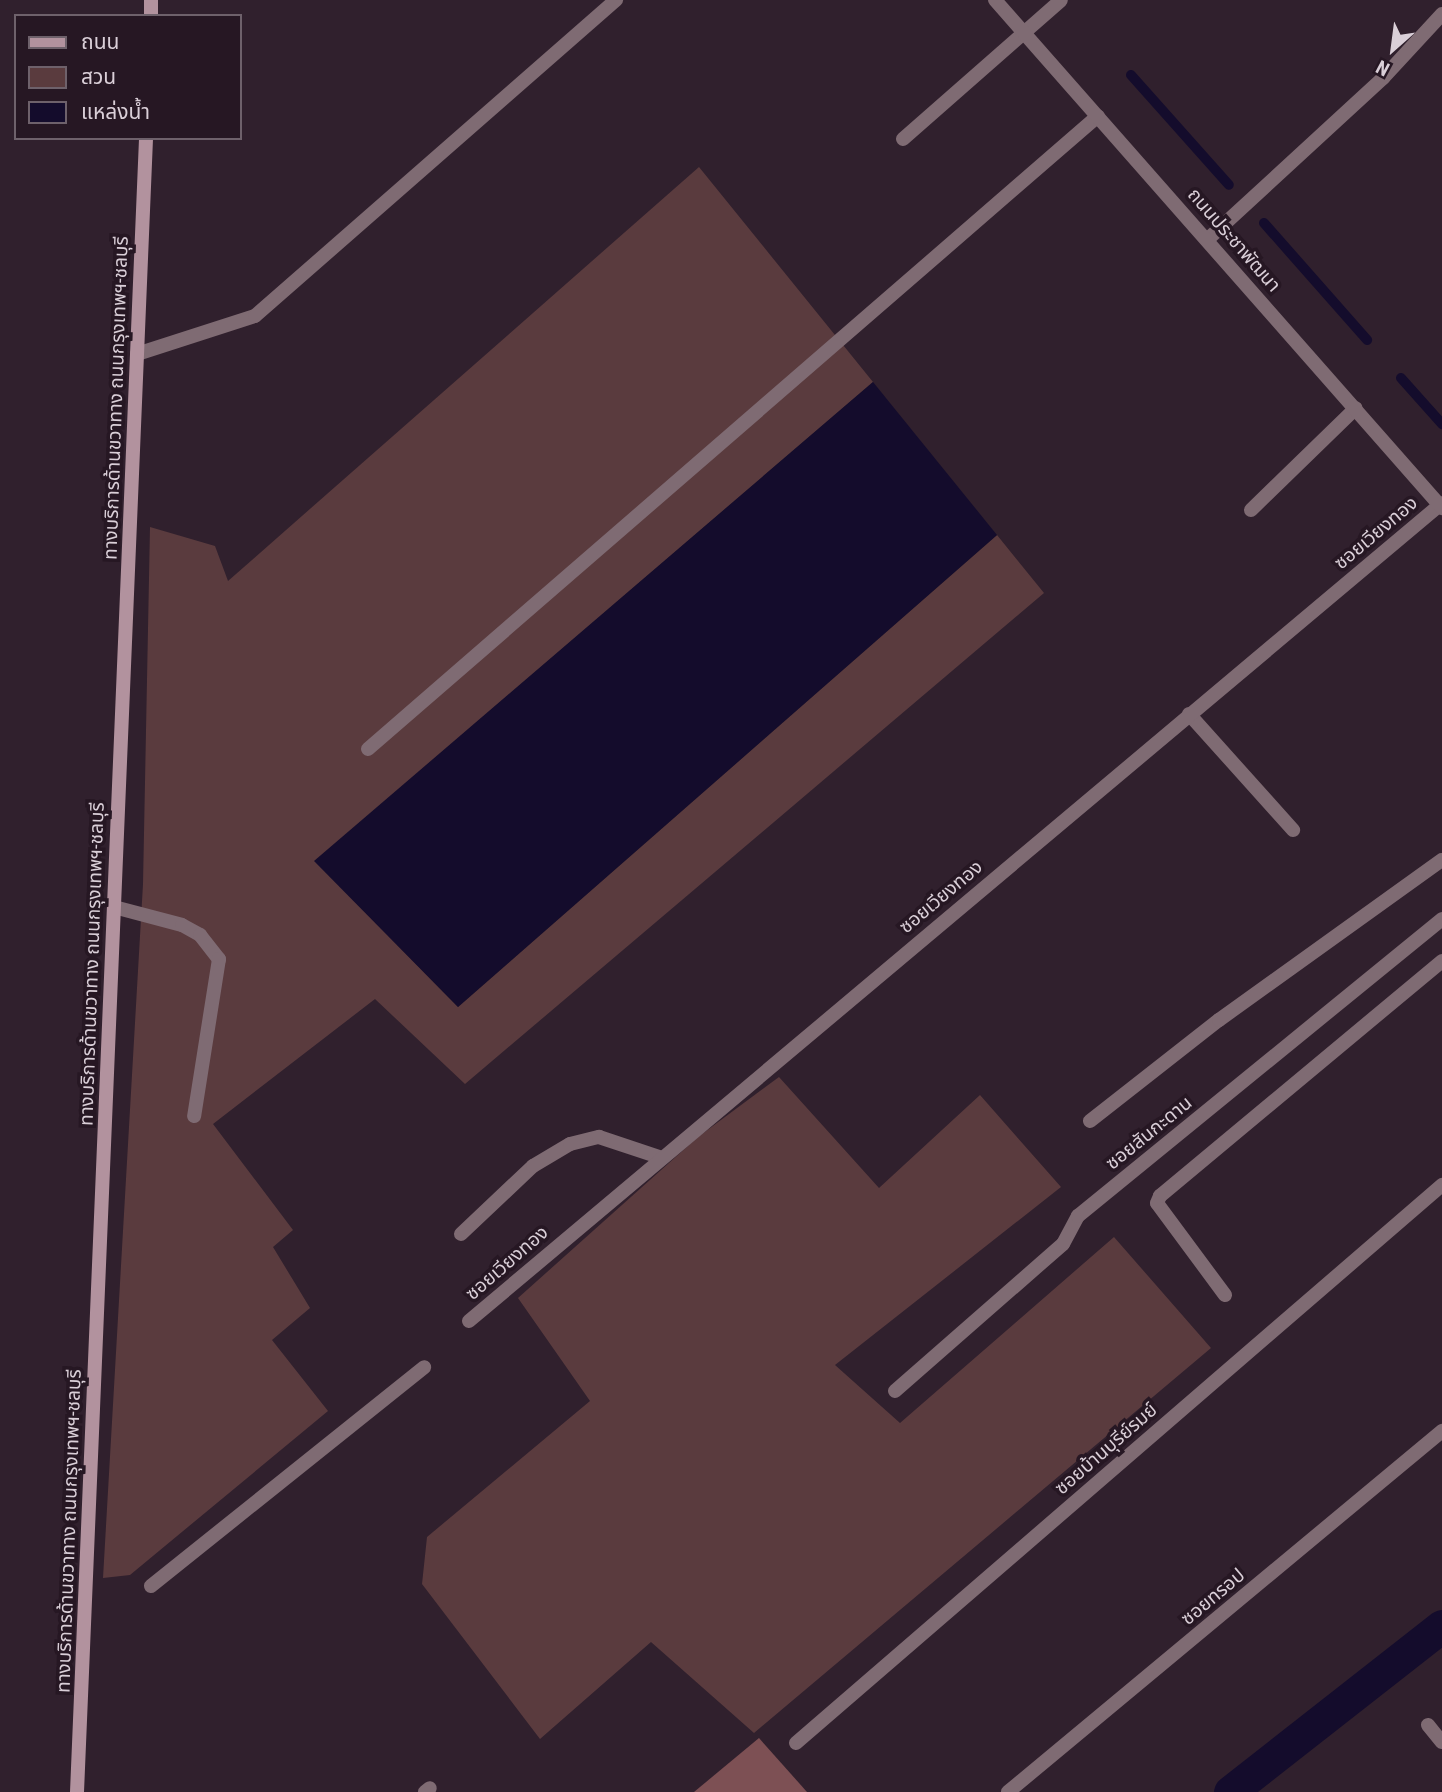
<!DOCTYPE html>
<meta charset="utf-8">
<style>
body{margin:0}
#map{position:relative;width:1442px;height:1792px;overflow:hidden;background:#30202d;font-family:"Roboto Condensed","Noto Sans Thai",sans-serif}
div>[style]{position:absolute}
.green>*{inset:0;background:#5a3b3e}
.forest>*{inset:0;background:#7d5054}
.water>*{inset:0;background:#140c2c}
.stream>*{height:10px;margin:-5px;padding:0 5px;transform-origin:5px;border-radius:5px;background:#140c2c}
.canal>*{height:33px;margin:-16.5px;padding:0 16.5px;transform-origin:16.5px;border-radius:16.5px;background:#140c2c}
.service>*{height:14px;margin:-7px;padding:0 7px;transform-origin:7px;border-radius:7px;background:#7f6b73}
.minor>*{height:14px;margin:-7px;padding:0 7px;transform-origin:7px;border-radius:7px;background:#7f6b73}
.tertiary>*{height:14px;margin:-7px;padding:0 7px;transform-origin:7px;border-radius:7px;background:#7f6b73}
.secondary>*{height:14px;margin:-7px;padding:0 7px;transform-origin:7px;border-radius:7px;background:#b2929e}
span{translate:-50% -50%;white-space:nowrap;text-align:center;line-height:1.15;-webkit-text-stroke:7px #261723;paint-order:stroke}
.street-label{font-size:19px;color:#dacfd8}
.legend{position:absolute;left:14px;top:14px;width:228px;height:126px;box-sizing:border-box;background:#261723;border:2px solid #6e616b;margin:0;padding:9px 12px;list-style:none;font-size:21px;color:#dacfd8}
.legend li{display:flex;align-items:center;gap:14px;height:35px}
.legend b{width:35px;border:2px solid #6e616b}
.north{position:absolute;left:1358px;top:14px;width:70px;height:70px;-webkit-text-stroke:5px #261723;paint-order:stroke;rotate:208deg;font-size:19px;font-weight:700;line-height:28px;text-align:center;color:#dacfd8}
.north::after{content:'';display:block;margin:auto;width:24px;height:32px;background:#dacfd8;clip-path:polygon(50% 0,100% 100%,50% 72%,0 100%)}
</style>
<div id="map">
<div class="green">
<div style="clip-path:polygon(699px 167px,873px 382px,315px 861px,458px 1007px,997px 535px,1044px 593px,465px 1084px,375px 999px,213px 1124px,293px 1230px,273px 1247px,310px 1308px,272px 1340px,328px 1411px,130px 1575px,103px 1578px,143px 884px,150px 527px,215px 546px,228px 581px)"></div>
<div style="clip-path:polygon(779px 1077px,879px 1188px,980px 1095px,1061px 1187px,835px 1365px,900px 1423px,1114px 1237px,1211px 1348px,754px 1733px,651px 1642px,540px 1739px,422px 1584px,427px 1537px,590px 1401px,518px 1298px,698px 1137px)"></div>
</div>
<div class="forest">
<div style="clip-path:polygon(759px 1738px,807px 1792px,694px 1792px)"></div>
</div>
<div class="water">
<div style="clip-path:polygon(873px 382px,997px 535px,458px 1007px,314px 861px)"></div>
</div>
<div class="stream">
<div style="left:1131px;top:75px;width:147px;rotate:48.3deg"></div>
<div style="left:1264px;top:223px;width:156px;rotate:48.6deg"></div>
<div style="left:1401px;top:378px;width:62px;rotate:48.3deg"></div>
</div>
<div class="canal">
<div style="left:1230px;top:1792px;width:269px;rotate:-38.1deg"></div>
</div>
<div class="service">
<div style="left:903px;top:139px;width:210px;rotate:-41.3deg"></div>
<div style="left:1208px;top:239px;width:238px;rotate:-42.6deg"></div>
<div style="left:1383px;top:78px;width:87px;rotate:-47.3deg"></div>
<div style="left:137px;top:354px;width:124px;rotate:-17.9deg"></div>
<div style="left:255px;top:316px;width:480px;rotate:-41.2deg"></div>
<div style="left:1251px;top:510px;width:146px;rotate:-44.2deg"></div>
<div style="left:1189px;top:714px;width:156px;rotate:48.1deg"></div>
<div style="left:368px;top:749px;width:966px;rotate:-40.93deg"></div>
<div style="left:114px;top:907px;width:70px;rotate:14.8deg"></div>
<div style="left:182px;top:925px;width:21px;rotate:29deg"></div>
<div style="left:200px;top:935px;width:31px;rotate:52deg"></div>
<div style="left:219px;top:959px;width:159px;rotate:99deg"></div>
<div style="left:1090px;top:1121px;width:164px;rotate:-38.1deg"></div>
<div style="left:1219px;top:1020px;width:274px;rotate:-35.7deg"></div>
<div style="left:461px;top:1234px;width:99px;rotate:-43.4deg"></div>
<div style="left:533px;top:1166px;width:43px;rotate:-30.7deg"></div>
<div style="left:570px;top:1144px;width:30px;rotate:-14deg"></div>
<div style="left:599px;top:1137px;width:63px;rotate:18.4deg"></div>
<div style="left:151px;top:1586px;width:350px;rotate:-38.7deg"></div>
<div style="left:425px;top:1792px;width:6px;rotate:-39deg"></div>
</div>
<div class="minor">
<div style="left:1225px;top:1295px;width:114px;rotate:-126.5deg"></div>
<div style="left:1157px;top:1203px;width:8px;rotate:-67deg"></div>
<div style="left:1160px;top:1196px;width:367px;rotate:-39.8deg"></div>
<div style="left:469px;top:1321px;width:1271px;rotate:-40.05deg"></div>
<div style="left:895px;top:1391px;width:223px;rotate:-41.2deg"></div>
<div style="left:1063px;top:1244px;width:32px;rotate:-62deg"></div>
<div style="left:1078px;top:1216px;width:470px;rotate:-39.2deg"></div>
<div style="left:1428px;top:1725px;width:22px;rotate:51deg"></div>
<div style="left:796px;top:1743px;width:854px;rotate:-40.82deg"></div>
<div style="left:1008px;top:1792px;width:565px;rotate:-39.75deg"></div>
</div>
<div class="tertiary">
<div style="left:995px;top:0;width:677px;rotate:48.65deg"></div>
</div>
<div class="secondary">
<div style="left:151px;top:16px;width:16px;rotate:-90deg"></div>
<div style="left:77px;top:1792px;width:1655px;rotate:-87.61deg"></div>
</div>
<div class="street-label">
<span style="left:1234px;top:240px;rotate:49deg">ถนนประชาพัฒนา</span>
<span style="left:116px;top:398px;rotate:-88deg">ทางบริการด้านขวาทาง ถนนกรุงเทพฯ-ชลบุรี</span>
<span style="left:1376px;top:533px;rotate:-40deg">ซอยเวียงทอง</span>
<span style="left:941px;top:897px;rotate:-40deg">ซอยเวียงทอง</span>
<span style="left:92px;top:964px;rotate:-88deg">ทางบริการด้านขวาทาง ถนนกรุงเทพฯ-ชลบุรี</span>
<span style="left:1149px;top:1133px;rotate:-39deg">ซอยสันกะดาน</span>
<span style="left:507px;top:1263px;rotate:-41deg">ซอยเวียงทอง</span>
<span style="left:1106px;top:1449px;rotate:-41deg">ซอยบ้านบุรีย์รมย์</span>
<span style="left:69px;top:1531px;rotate:-88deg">ทางบริการด้านขวาทาง ถนนกรุงเทพฯ-ชลบุรี</span>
<span style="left:1213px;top:1597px;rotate:-40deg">ซอยทรอป</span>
</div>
<ul class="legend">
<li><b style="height:9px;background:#b2929e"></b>ถนน</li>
<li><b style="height:19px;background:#5a3b3e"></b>สวน</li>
<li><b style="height:19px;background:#140c2c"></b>แหล่งน้ำ</li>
</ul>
<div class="north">N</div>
</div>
